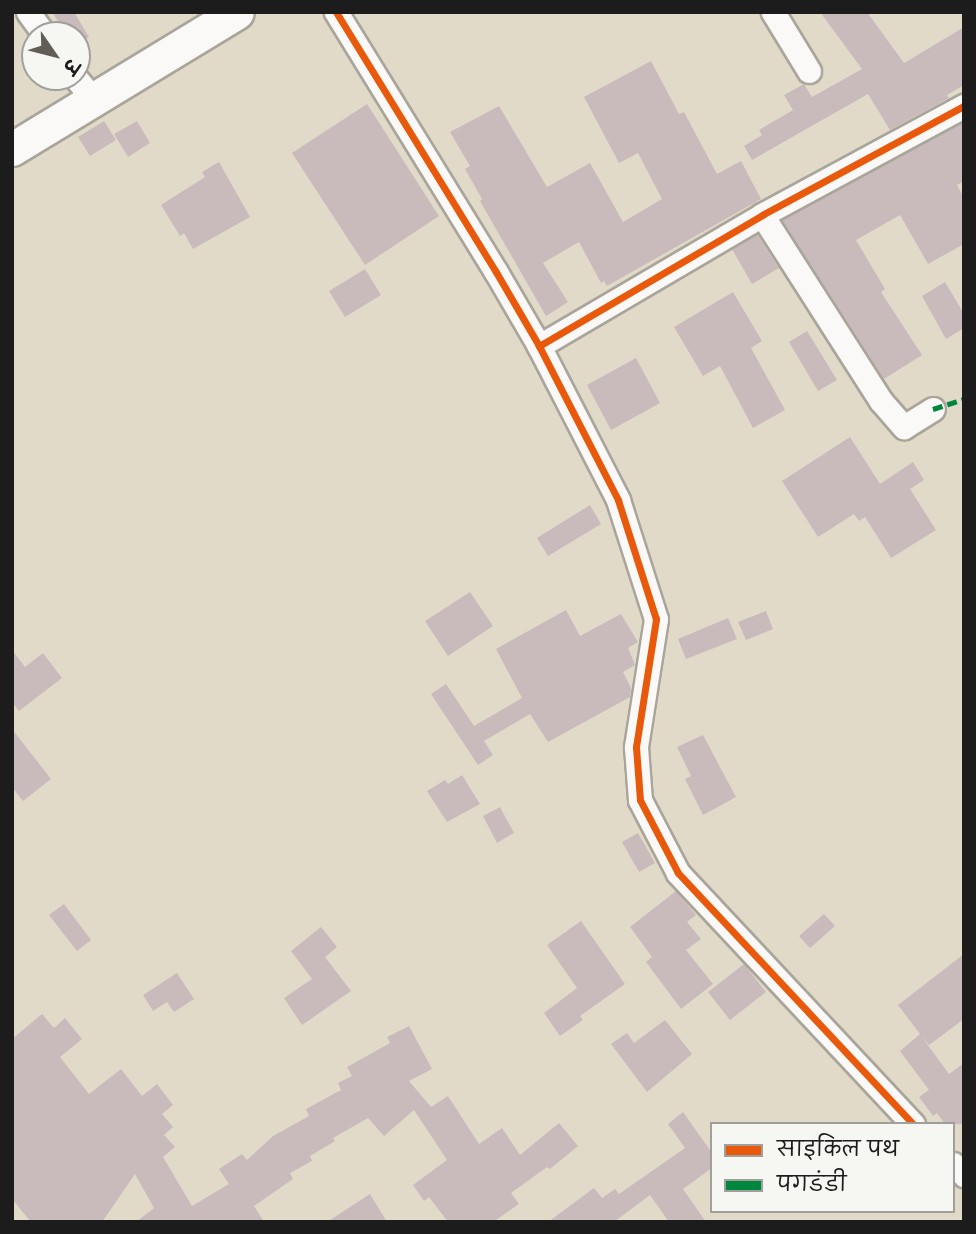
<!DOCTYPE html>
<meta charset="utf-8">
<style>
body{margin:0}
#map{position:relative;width:976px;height:1234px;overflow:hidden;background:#e2dac8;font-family:Mali,"Playpen Sans Deva",sans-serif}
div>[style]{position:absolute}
.building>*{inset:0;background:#c9bbbc}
.roads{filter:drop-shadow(2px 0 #aaa59a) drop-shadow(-2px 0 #aaa59a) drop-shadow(0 2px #aaa59a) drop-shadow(0 -2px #aaa59a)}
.minor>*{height:23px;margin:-11.5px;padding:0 11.5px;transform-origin:11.5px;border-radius:11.5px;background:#fbf9f7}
.highway>*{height:33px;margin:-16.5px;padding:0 16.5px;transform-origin:16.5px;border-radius:16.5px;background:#fbf9f7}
.quiet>*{height:5px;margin-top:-2.5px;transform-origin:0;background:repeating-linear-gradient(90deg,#00873e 0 10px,transparent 0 15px)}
.cycleway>*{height:7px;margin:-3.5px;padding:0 3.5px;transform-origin:3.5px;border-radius:3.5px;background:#e8590c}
span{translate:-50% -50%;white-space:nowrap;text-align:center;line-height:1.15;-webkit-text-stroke:7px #f6f6f2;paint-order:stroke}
.frame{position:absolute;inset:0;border:14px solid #1c1c1c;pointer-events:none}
.legend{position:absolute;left:710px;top:1122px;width:245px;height:91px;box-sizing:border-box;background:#f6f6f2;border:2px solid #9f9f9c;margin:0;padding:9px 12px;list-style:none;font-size:21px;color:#1c1c1c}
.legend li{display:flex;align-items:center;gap:14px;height:35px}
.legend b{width:35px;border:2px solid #9f9f9c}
.north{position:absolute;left:21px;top:21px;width:70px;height:70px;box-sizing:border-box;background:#f6f6f2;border:2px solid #9f9f9c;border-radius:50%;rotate:125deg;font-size:19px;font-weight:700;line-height:28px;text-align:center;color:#1c1c1c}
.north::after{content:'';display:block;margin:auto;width:24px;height:32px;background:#615e58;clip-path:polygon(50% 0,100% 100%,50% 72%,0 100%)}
</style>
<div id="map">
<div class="building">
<div style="clip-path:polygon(52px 12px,74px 12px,89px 37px,77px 45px,77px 35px,67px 35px)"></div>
<div style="clip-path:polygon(820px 12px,867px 12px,904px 63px,964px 27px,964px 85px,947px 95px,949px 98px,890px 130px,868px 94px,752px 160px,744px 146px,762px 135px,759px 130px,793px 110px,784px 95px,804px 84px,812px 97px,862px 69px)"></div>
<div style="clip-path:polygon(651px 61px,679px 114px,684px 112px,717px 174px,741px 161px,761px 199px,607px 286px,604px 281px,601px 283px,579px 242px,543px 263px,568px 302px,546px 316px,480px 201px,482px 199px,465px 169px,470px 166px,450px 132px,499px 106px,547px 187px,590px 163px,623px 222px,662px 199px,638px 153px,619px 163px,584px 97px)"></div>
<div style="clip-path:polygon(367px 104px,439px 216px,365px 265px,292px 153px)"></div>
<div style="clip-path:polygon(104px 121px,116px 140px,90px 156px,78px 137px)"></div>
<div style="clip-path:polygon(137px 121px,150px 143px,128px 157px,114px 134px)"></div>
<div style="clip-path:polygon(963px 122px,964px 181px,957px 185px,964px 198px,964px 244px,928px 264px,900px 215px,856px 240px,885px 289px,881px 292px,922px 355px,884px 379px,782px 220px)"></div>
<div style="clip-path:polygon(219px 162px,250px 217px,193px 249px,184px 233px,180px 236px,161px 205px,205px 177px,202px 172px)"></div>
<div style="clip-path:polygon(757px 234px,779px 268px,752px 284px,732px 249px)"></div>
<div style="clip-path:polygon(365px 269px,381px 295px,345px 317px,329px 291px)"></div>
<div style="clip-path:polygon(945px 282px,964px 314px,964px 328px,946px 339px,922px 296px)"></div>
<div style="clip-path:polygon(733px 292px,762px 341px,751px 348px,785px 410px,753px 428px,720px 366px,703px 376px,674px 327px)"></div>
<div style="clip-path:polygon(807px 331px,837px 380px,818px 391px,789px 342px)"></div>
<div style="clip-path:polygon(636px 358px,660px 403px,611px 430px,587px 385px)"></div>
<div style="clip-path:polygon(850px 437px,880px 484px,913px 462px,924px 480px,910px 489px,936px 530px,891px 558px,865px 517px,859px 521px,854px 514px,818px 537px,782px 481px)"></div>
<div style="clip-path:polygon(590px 505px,601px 524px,548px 556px,537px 538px)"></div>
<div style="clip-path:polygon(470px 592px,493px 626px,448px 656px,425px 621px)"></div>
<div style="clip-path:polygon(566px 610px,580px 636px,621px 614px,638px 642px,628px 648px,635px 665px,623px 672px,631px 688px,630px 697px,548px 742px,530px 714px,484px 741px,493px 755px,478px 765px,431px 694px,446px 684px,474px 726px,522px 698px,496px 649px)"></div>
<div style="clip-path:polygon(766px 611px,773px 629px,746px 640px,738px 622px)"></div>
<div style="clip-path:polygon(728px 618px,737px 639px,686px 659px,678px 639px)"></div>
<div style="clip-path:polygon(12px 650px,25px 667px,43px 653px,62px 678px,19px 711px,12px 702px)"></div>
<div style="clip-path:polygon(12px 729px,51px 779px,23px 801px,12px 787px)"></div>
<div style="clip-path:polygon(703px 735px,736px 797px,703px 815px,685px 779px,691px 776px,677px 747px)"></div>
<div style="clip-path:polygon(462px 775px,480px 804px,447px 822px,427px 791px,445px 780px,448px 784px)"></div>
<div style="clip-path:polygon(500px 807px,514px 833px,497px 843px,483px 816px)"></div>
<div style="clip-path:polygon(638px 833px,655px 863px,639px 872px,622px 842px)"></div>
<div style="clip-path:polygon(676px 891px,696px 915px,687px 922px,701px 939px,686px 950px,713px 984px,681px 1009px,646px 962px,652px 957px,630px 927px)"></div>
<div style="clip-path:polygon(64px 904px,91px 940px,77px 951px,49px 915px)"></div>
<div style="clip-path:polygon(824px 914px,835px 926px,810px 948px,799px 936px)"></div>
<div style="clip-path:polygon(581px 921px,625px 984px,580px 1016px,583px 1020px,560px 1036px,544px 1013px,577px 988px,547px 945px)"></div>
<div style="clip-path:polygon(321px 927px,337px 947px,325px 957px,351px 991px,302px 1025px,284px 998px,312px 979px,291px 951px)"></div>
<div style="clip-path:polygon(964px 954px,964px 1019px,929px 1045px,922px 1037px,949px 1074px,964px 1063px,964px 1124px,945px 1124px,937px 1113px,933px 1116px,919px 1097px,929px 1090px,900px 1051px,920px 1034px,898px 1005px)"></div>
<div style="clip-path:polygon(744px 964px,766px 992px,730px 1020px,708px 992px)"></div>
<div style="clip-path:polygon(177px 973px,194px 999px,174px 1012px,167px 1002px,153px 1011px,143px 995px)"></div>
<div style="clip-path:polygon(42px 1014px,54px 1028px,65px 1018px,82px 1039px,60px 1057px,89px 1094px,121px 1069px,142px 1096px,157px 1084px,173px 1105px,162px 1114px,173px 1127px,164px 1135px,175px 1147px,163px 1157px,192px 1206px,229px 1184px,219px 1169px,242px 1154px,247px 1160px,273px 1136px,309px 1116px,306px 1109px,341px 1090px,338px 1083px,352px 1076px,347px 1067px,390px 1043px,387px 1037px,409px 1026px,432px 1069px,409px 1081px,431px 1107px,448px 1096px,479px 1144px,502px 1128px,520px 1155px,559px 1123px,578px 1146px,550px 1169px,547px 1167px,511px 1193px,519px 1204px,493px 1222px,448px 1222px,429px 1197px,424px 1201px,413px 1185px,447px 1160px,414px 1110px,384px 1136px,368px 1118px,333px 1138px,335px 1141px,310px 1156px,312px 1161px,290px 1173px,293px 1179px,254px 1206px,264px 1222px,136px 1222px,154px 1208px,135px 1174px,102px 1222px,31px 1222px,12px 1199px,12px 1039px)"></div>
<div style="clip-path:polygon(665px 1020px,692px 1054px,647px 1092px,611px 1044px,627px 1033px,634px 1043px)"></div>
<div style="clip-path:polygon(683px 1112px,712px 1153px,712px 1168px,683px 1189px,706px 1222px,669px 1222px,650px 1195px,614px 1222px,548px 1222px,594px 1188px,602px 1198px,615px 1189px,619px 1194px,685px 1148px,668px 1124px)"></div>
<div style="clip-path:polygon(370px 1194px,387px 1222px,327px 1222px)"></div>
</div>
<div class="roads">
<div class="minor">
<div style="left:28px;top:12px;width:29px;rotate:54deg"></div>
<div style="left:336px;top:12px;width:305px;rotate:58.4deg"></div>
<div style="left:496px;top:272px;width:86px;rotate:59.8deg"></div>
<div style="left:539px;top:346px;width:173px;rotate:62.8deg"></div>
<div style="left:618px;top:500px;width:125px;rotate:72.3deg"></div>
<div style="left:656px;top:619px;width:130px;rotate:98.9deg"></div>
<div style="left:636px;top:747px;width:53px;rotate:85.7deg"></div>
<div style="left:640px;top:800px;width:82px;rotate:62.5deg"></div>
<div style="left:678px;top:873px;width:344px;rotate:46.9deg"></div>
<div style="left:773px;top:12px;width:69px;rotate:58.6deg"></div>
<div style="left:75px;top:77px;width:13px;rotate:51deg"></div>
<div style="left:762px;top:215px;width:221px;rotate:57.4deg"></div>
<div style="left:881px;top:401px;width:35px;rotate:49deg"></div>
<div style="left:904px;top:427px;width:34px;rotate:-32deg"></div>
<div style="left:539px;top:346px;width:259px;rotate:-30.4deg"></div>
<div style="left:762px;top:215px;width:230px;rotate:-28.4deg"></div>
<div style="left:953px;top:1164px;width:16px;rotate:45deg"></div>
</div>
<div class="highway">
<div style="left:12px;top:149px;width:263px;rotate:-31.3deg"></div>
</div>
</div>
<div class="quiet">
<div style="left:933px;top:409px;width:33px;rotate:-18deg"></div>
</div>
<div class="cycleway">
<div style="left:336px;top:12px;width:305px;rotate:58.4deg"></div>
<div style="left:496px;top:272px;width:86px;rotate:59.8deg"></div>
<div style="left:539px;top:346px;width:173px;rotate:62.8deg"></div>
<div style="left:618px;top:500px;width:125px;rotate:72.3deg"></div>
<div style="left:656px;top:619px;width:130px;rotate:98.9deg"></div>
<div style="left:636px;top:747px;width:53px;rotate:85.7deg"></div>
<div style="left:640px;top:800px;width:82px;rotate:62.5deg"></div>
<div style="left:678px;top:873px;width:344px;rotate:46.9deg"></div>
<div style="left:539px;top:346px;width:259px;rotate:-30.4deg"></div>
<div style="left:762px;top:215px;width:230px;rotate:-28.4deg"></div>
</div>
<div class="frame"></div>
<ul class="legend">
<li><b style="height:9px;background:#e8590c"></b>साइकिल पथ</li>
<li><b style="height:9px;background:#00873e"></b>पगडंडी</li>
</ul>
<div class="north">उ</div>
</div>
